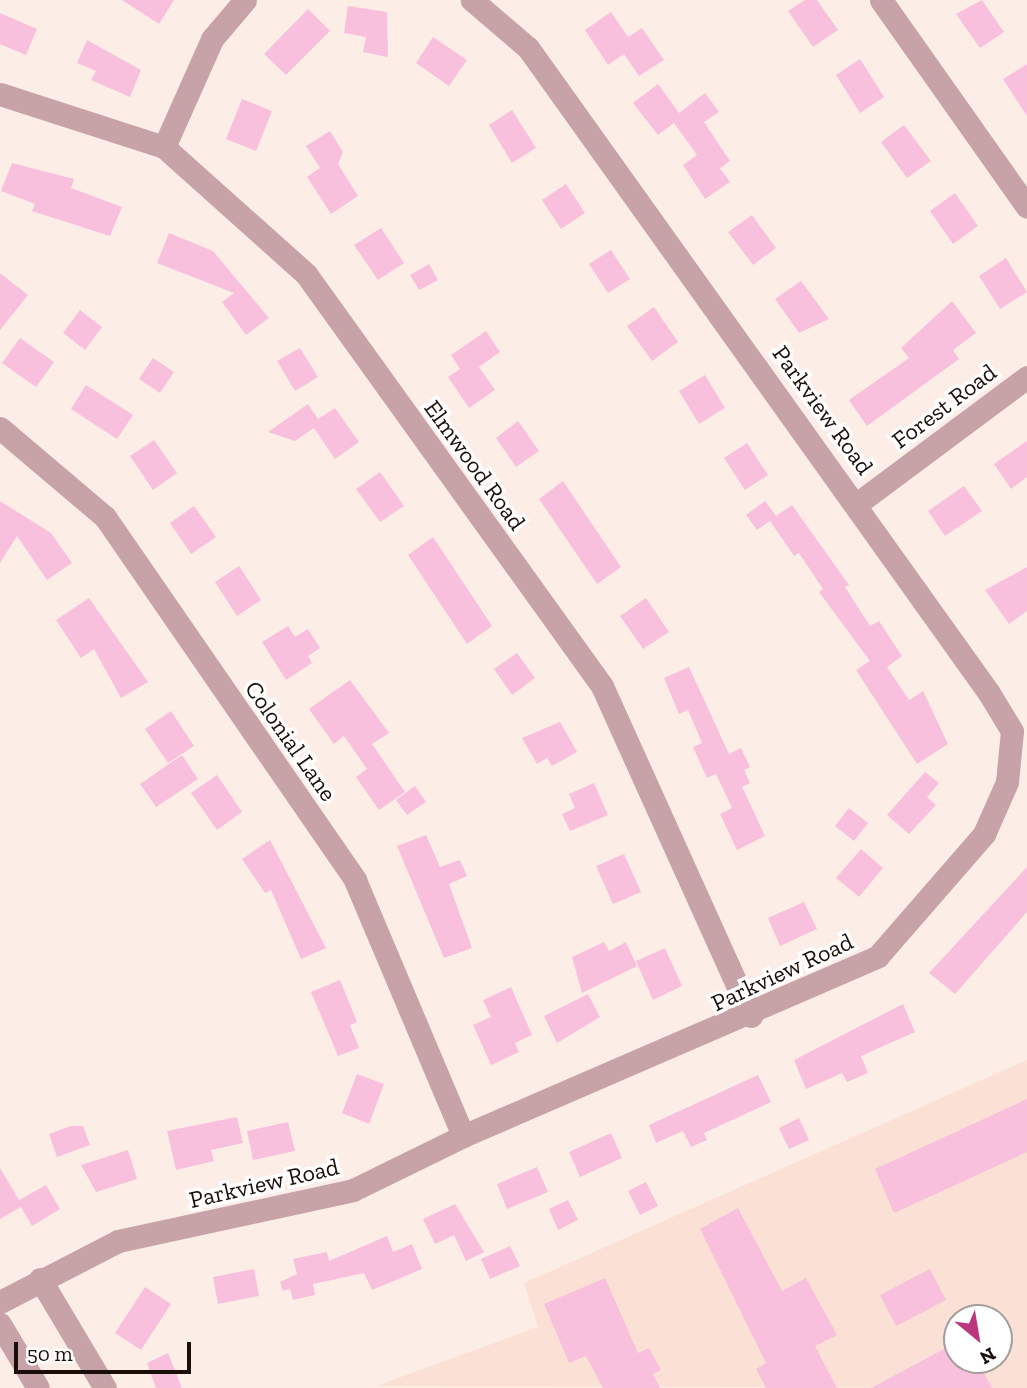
<!DOCTYPE html>
<style>
body{margin:0}
#map{position:relative;width:1027px;height:1388px;overflow:hidden;background:#fcede7;font-family:"Zilla Slab",serif}
div>[style]{position:absolute}
.built>*{inset:0;background:#fbe0d5}
.building>*{inset:0;background:#f9c0dd}
.minor>*{height:23px;margin:-11.5px;padding:0 11.5px;transform-origin:11.5px;border-radius:11.5px;background:#c7a3a8}
span{translate:-50% -50%;white-space:nowrap;text-align:center;line-height:1.15;-webkit-text-stroke:7px #fefefe;paint-order:stroke}
.street-label{font-size:24px;color:#190e08}
.north{position:absolute;left:943px;top:1304px;width:70px;height:70px;box-sizing:border-box;background:#fefefe;border:2px solid #a29e9c;border-radius:50%;rotate:150deg;font-size:19px;font-weight:700;line-height:28px;text-align:center;color:#190e08}
.north::after{content:'';display:block;margin:auto;width:24px;height:32px;background:#ba377e;clip-path:polygon(50% 0,100% 100%,50% 72%,0 100%)}
.scale{position:absolute;left:14px;top:1342px;width:177px;height:32px;box-sizing:border-box;border:4px solid #190e08;border-top:0;padding-left:9px;font-size:21px;line-height:24px;white-space:nowrap;color:#190e08;-webkit-text-stroke:5px #fefefe;paint-order:stroke}
</style>
<div id="map">
<div class="built">
<div style="clip-path:polygon(evenodd,1027px 1060px,1027px 1388px,376px 1386px,538px 1327px,524px 1283px,1027px 1060px,957px 1318px,999px 1318px,999px 1360px,957px 1360px,957px 1318px)"></div>
</div>
<div class="building">
<div style="clip-path:polygon(122px 0,174px 0,159px 24px)"></div>
<div style="clip-path:polygon(805px 0,817px 0,838px 30px,813px 47px,788px 11px)"></div>
<div style="clip-path:polygon(982px 0,1004px 32px,980px 48px,956px 14px)"></div>
<div style="clip-path:polygon(348px 6px,387px 12px,388px 57px,363px 52px,366px 37px,344px 33px)"></div>
<div style="clip-path:polygon(308px 9px,330px 31px,286px 75px,264px 54px)"></div>
<div style="clip-path:polygon(611px 12px,628px 37px,642px 28px,664px 60px,639px 76px,624px 54px,608px 65px,585px 30px)"></div>
<div style="clip-path:polygon(0 13px,37px 29px,26px 55px,0 44px)"></div>
<div style="clip-path:polygon(433px 37px,467px 60px,449px 86px,416px 63px)"></div>
<div style="clip-path:polygon(87px 40px,141px 70px,130px 97px,91px 80px,96px 71px,77px 63px)"></div>
<div style="clip-path:polygon(860px 59px,884px 97px,860px 113px,836px 75px)"></div>
<div style="clip-path:polygon(1027px 64px,1027px 116px,1003px 79px)"></div>
<div style="clip-path:polygon(658px 84px,679px 113px,705px 93px,719px 112px,704px 122px,730px 161px,720px 168px,730px 182px,705px 199px,683px 165px,697px 155px,674px 123px,658px 135px,633px 103px)"></div>
<div style="clip-path:polygon(242px 99px,272px 111px,256px 151px,226px 139px)"></div>
<div style="clip-path:polygon(512px 110px,536px 148px,512px 163px,489px 125px)"></div>
<div style="clip-path:polygon(904px 125px,931px 161px,907px 178px,881px 142px)"></div>
<div style="clip-path:polygon(330px 131px,343px 152px,338px 164px,358px 196px,331px 214px,307px 177px,320px 168px,306px 146px)"></div>
<div style="clip-path:polygon(12px 163px,74px 179px,71px 188px,122px 207px,110px 236px,32px 211px,35px 204px,1px 191px)"></div>
<div style="clip-path:polygon(566px 184px,585px 213px,561px 229px,542px 200px)"></div>
<div style="clip-path:polygon(955px 193px,978px 226px,953px 244px,930px 211px)"></div>
<div style="clip-path:polygon(752px 215px,776px 248px,753px 265px,728px 232px)"></div>
<div style="clip-path:polygon(381px 228px,404px 263px,378px 280px,354px 245px)"></div>
<div style="clip-path:polygon(169px 233px,213px 251px,269px 318px,246px 335px,222px 302px,234px 293px,157px 263px)"></div>
<div style="clip-path:polygon(611px 250px,630px 279px,608px 293px,589px 264px)"></div>
<div style="clip-path:polygon(1006px 258px,1027px 292px,1000px 309px,979px 276px)"></div>
<div style="clip-path:polygon(429px 264px,438px 280px,419px 290px,410px 275px)"></div>
<div style="clip-path:polygon(0 273px,28px 295px,0 330px)"></div>
<div style="clip-path:polygon(801px 281px,829px 319px,799px 333px,775px 299px)"></div>
<div style="clip-path:polygon(952px 301px,976px 333px,953px 350px,959px 359px,867px 426px,849px 400px,909px 358px,901px 348px)"></div>
<div style="clip-path:polygon(654px 307px,678px 342px,652px 361px,627px 326px)"></div>
<div style="clip-path:polygon(80px 310px,102px 327px,85px 350px,63px 333px)"></div>
<div style="clip-path:polygon(486px 331px,500px 352px,479px 367px,495px 390px,469px 408px,448px 377px,460px 369px,451px 355px)"></div>
<div style="clip-path:polygon(20px 338px,54px 362px,36px 387px,2px 363px)"></div>
<div style="clip-path:polygon(300px 348px,318px 377px,295px 391px,277px 361px)"></div>
<div style="clip-path:polygon(153px 358px,174px 372px,160px 393px,139px 379px)"></div>
<div style="clip-path:polygon(705px 375px,725px 408px,699px 424px,679px 391px)"></div>
<div style="clip-path:polygon(86px 385px,133px 415px,117px 439px,71px 409px)"></div>
<div style="clip-path:polygon(308px 404px,318px 419px,335px 408px,359px 442px,335px 459px,314px 428px,295px 441px,268px 432px)"></div>
<div style="clip-path:polygon(518px 421px,539px 451px,516px 467px,496px 438px)"></div>
<div style="clip-path:polygon(154px 440px,177px 473px,153px 490px,130px 456px)"></div>
<div style="clip-path:polygon(1027px 441px,1027px 477px,1011px 489px,994px 464px)"></div>
<div style="clip-path:polygon(747px 443px,768px 475px,745px 490px,724px 458px)"></div>
<div style="clip-path:polygon(380px 472px,404px 506px,380px 522px,356px 489px)"></div>
<div style="clip-path:polygon(563px 481px,621px 567px,597px 584px,539px 499px)"></div>
<div style="clip-path:polygon(964px 486px,982px 511px,945px 536px,928px 511px)"></div>
<div style="clip-path:polygon(0 501px,51px 533px,72px 563px,47px 580px,17px 536px,0 563px)"></div>
<div style="clip-path:polygon(765px 501px,776px 516px,792px 505px,849px 585px,845px 587px,870px 626px,879px 621px,902px 656px,887px 667px,909px 700px,923px 691px,948px 744px,917px 764px,856px 670px,870px 661px,819px 592px,823px 589px,799px 553px,794px 556px,770px 521px,757px 530px,746px 515px)"></div>
<div style="clip-path:polygon(194px 506px,216px 537px,191px 554px,170px 523px)"></div>
<div style="clip-path:polygon(433px 537px,492px 626px,467px 644px,408px 555px)"></div>
<div style="clip-path:polygon(239px 566px,261px 600px,237px 616px,215px 582px)"></div>
<div style="clip-path:polygon(1027px 567px,1027px 611px,1009px 624px,985px 590px)"></div>
<div style="clip-path:polygon(89px 598px,148px 682px,121px 698px,94px 649px,81px 658px,56px 620px)"></div>
<div style="clip-path:polygon(646px 598px,669px 632px,643px 649px,620px 616px)"></div>
<div style="clip-path:polygon(288px 626px,295px 637px,308px 629px,320px 648px,308px 656px,312px 663px,286px 680px,262px 642px)"></div>
<div style="clip-path:polygon(517px 653px,535px 678px,512px 695px,494px 669px)"></div>
<div style="clip-path:polygon(689px 667px,729px 754px,741px 748px,750px 767px,744px 770px,750px 783px,742px 787px,765px 836px,737px 850px,720px 814px,732px 808px,716px 774px,707px 778px,693px 747px,702px 743px,688px 710px,679px 714px,664px 678px)"></div>
<div style="clip-path:polygon(350px 680px,389px 733px,372px 744px,405px 792px,379px 810px,356px 777px,367px 769px,344px 736px,334px 744px,309px 709px)"></div>
<div style="clip-path:polygon(171px 711px,194px 746px,168px 763px,145px 729px)"></div>
<div style="clip-path:polygon(560px 722px,577px 752px,552px 766px,547px 758px,537px 764px,522px 738px)"></div>
<div style="clip-path:polygon(182px 755px,198px 779px,156px 807px,140px 784px)"></div>
<div style="clip-path:polygon(925px 772px,939px 783px,927px 797px,936px 805px,909px 834px,887px 815px)"></div>
<div style="clip-path:polygon(217px 775px,242px 812px,217px 830px,191px 793px)"></div>
<div style="clip-path:polygon(594px 783px,608px 815px,570px 831px,562px 814px,575px 808px,569px 794px)"></div>
<div style="clip-path:polygon(415px 786px,426px 802px,407px 815px,396px 800px)"></div>
<div style="clip-path:polygon(849px 808px,868px 823px,854px 841px,835px 826px)"></div>
<div style="clip-path:polygon(426px 835px,440px 867px,460px 860px,467px 876px,449px 884px,472px 948px,444px 958px,397px 846px)"></div>
<div style="clip-path:polygon(270px 840px,326px 948px,301px 959px,271px 890px,265px 893px,242px 859px)"></div>
<div style="clip-path:polygon(861px 849px,883px 868px,859px 897px,836px 878px)"></div>
<div style="clip-path:polygon(624px 854px,641px 892px,613px 904px,596px 866px)"></div>
<div style="clip-path:polygon(1027px 867px,1027px 912px,955px 994px,929px 973px)"></div>
<div style="clip-path:polygon(804px 902px,817px 929px,780px 946px,768px 918px)"></div>
<div style="clip-path:polygon(604px 942px,609px 951px,626px 942px,637px 966px,582px 993px,572px 957px)"></div>
<div style="clip-path:polygon(665px 948px,682px 986px,653px 1000px,636px 961px)"></div>
<div style="clip-path:polygon(340px 980px,357px 1022px,350px 1025px,359px 1048px,338px 1056px,311px 992px)"></div>
<div style="clip-path:polygon(511px 987px,532px 1035px,515px 1043px,519px 1052px,491px 1065px,473px 1025px,491px 1017px,483px 1000px)"></div>
<div style="clip-path:polygon(588px 994px,600px 1017px,557px 1043px,544px 1016px)"></div>
<div style="clip-path:polygon(903px 1004px,915px 1032px,861px 1056px,868px 1073px,847px 1082px,842px 1073px,806px 1089px,794px 1060px)"></div>
<div style="clip-path:polygon(357px 1074px,384px 1084px,369px 1124px,342px 1113px)"></div>
<div style="clip-path:polygon(758px 1075px,771px 1102px,704px 1133px,707px 1140px,691px 1147px,683px 1131px,656px 1143px,649px 1125px)"></div>
<div style="clip-path:polygon(1027px 1099px,1027px 1152px,894px 1213px,875px 1169px)"></div>
<div style="clip-path:polygon(237px 1117px,243px 1143px,211px 1150px,214px 1161px,176px 1170px,167px 1131px)"></div>
<div style="clip-path:polygon(799px 1118px,809px 1140px,789px 1149px,779px 1128px)"></div>
<div style="clip-path:polygon(288px 1122px,295px 1151px,253px 1160px,247px 1131px)"></div>
<div style="clip-path:polygon(71px 1126px,83px 1126px,90px 1145px,57px 1157px,49px 1134px)"></div>
<div style="clip-path:polygon(611px 1133px,622px 1158px,580px 1177px,569px 1152px)"></div>
<div style="clip-path:polygon(128px 1150px,137px 1179px,96px 1192px,81px 1165px)"></div>
<div style="clip-path:polygon(537px 1167px,548px 1192px,507px 1209px,497px 1184px)"></div>
<div style="clip-path:polygon(0 1168px,19px 1200px,46px 1185px,60px 1209px,32px 1226px,21px 1207px,0 1219px)"></div>
<div style="clip-path:polygon(646px 1182px,658px 1206px,640px 1215px,628px 1191px)"></div>
<div style="clip-path:polygon(568px 1200px,578px 1220px,558px 1230px,549px 1209px)"></div>
<div style="clip-path:polygon(455px 1204px,484px 1252px,466px 1261px,454px 1235px,435px 1244px,423px 1219px)"></div>
<div style="clip-path:polygon(738px 1208px,782px 1291px,806px 1278px,837px 1335px,815px 1346px,837px 1388px,766px 1388px,756px 1369px,766px 1363px,700px 1229px)"></div>
<div style="clip-path:polygon(387px 1236px,393px 1252px,412px 1244px,422px 1269px,372px 1290px,364px 1273px,313px 1284px,315px 1295px,293px 1300px,290px 1289px,283px 1291px,280px 1282px,297px 1274px,293px 1259px,327px 1252px,329px 1261px)"></div>
<div style="clip-path:polygon(510px 1246px,520px 1266px,490px 1279px,481px 1259px)"></div>
<div style="clip-path:polygon(254px 1269px,259px 1296px,218px 1304px,213px 1277px)"></div>
<div style="clip-path:polygon(930px 1269px,946px 1300px,896px 1326px,880px 1295px)"></div>
<div style="clip-path:polygon(605px 1278px,638px 1353px,649px 1348px,661px 1370px,653px 1374px,660px 1388px,603px 1388px,586px 1356px,569px 1363px,544px 1304px)"></div>
<div style="clip-path:polygon(145px 1287px,171px 1304px,141px 1350px,115px 1333px)"></div>
<div style="clip-path:polygon(957px 1342px,957px 1360px,977px 1360px,992px 1388px,871px 1388px)"></div>
<div style="clip-path:polygon(168px 1353px,182px 1388px,156px 1388px,147px 1363px)"></div>
</div>
<div class="minor">
<div style="left:881px;top:0;width:253px;rotate:54.8deg"></div>
<div style="left:0;top:94px;width:172px;rotate:17.9deg"></div>
<div style="left:164px;top:147px;width:191px;rotate:41.8deg"></div>
<div style="left:306px;top:274px;width:507px;rotate:54.3deg"></div>
<div style="left:602px;top:686px;width:362px;rotate:65.7deg"></div>
<div style="left:164px;top:147px;width:118px;rotate:-66deg"></div>
<div style="left:212px;top:39px;width:51px;rotate:-49.8deg"></div>
<div style="left:0;top:428px;width:138px;rotate:40.3deg"></div>
<div style="left:105px;top:517px;width:441px;rotate:55.4deg"></div>
<div style="left:355px;top:880px;width:278px;rotate:67.1deg"></div>
<div style="left:858px;top:503px;width:211px;rotate:-36.7deg"></div>
<div style="left:40px;top:1279px;width:127px;rotate:59.2deg"></div>
<div style="left:0;top:1302px;width:133px;rotate:-27.3deg"></div>
<div style="left:118px;top:1241px;width:240px;rotate:-12.2deg"></div>
<div style="left:353px;top:1190px;width:123px;rotate:-26.1deg"></div>
<div style="left:463px;top:1136px;width:452px;rotate:-23.4deg"></div>
<div style="left:878px;top:956px;width:162px;rotate:-49deg"></div>
<div style="left:984px;top:834px;width:57px;rotate:-66.1deg"></div>
<div style="left:1007px;top:782px;width:51px;rotate:-84.4deg"></div>
<div style="left:1012px;top:731px;width:44px;rotate:-121.2deg"></div>
<div style="left:989px;top:693px;width:793px;rotate:-125.55deg"></div>
<div style="left:528px;top:48px;width:74px;rotate:-139.4deg"></div>
<div style="left:0;top:1324px;width:74px;rotate:59.3deg"></div>
</div>
<div class="street-label">
<span style="left:944px;top:406px;rotate:-37deg">Forest Road</span>
<span style="left:823px;top:410px;rotate:54deg">Parkview Road</span>
<span style="left:475px;top:465px;rotate:54deg">Elmwood Road</span>
<span style="left:291px;top:741px;rotate:55deg">Colonial Lane</span>
<span style="left:782px;top:972px;rotate:-25deg">Parkview Road</span>
<span style="left:264px;top:1183px;rotate:-13deg">Parkview Road</span>
</div>
<div class="north">N</div>
<div class="scale">50 m</div>
</div>
